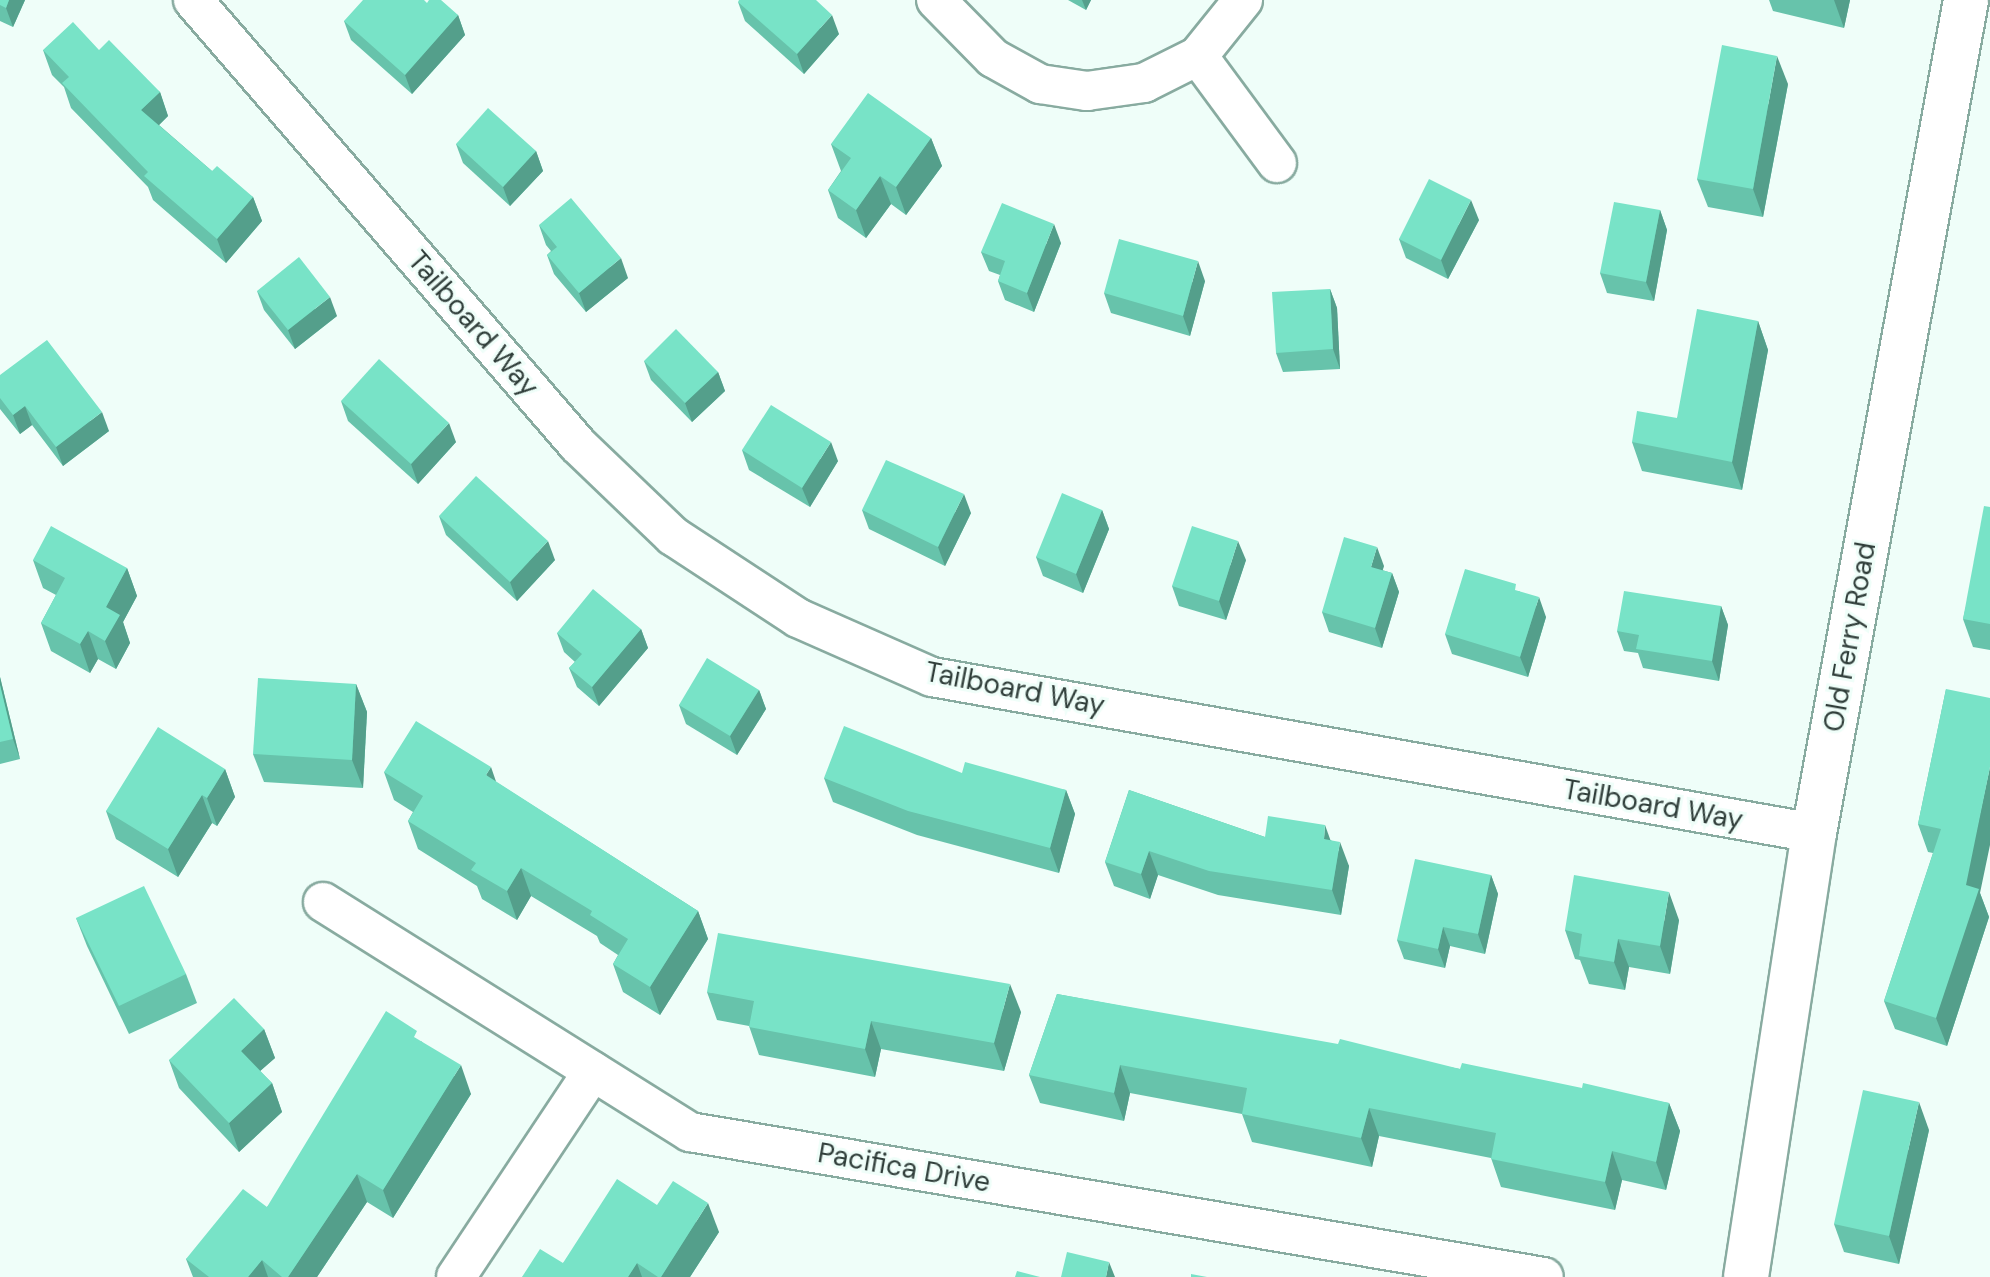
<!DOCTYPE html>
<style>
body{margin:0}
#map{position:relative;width:1990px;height:1277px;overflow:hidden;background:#effef9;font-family:"DM Sans",sans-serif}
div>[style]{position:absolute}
.roads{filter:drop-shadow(2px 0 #88aba0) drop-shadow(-2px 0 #88aba0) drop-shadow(0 2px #88aba0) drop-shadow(0 -2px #88aba0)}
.minor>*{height:38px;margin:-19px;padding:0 19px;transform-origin:19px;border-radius:19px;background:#fff}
.tertiary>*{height:44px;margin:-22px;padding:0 22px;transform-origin:22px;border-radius:22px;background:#fff}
.wall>*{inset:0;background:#67c3ab}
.shaded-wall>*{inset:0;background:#549f8b}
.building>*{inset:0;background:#78e3c7}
span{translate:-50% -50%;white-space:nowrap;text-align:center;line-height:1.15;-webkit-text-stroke:6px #effef9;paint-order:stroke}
.street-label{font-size:28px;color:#303e3a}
</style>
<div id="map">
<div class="roads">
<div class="minor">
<div style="left:193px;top:0;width:588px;rotate:49.13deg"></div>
<div style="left:578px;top:445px;width:132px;rotate:43.8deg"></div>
<div style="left:673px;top:536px;width:149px;rotate:33.3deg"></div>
<div style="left:798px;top:618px;width:146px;rotate:23.8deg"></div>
<div style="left:932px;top:677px;width:896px;rotate:10.03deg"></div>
<div style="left:936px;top:0;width:81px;rotate:45.5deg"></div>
<div style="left:993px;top:58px;width:54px;rotate:29deg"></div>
<div style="left:1040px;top:84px;width:48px;rotate:8.5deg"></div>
<div style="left:1087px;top:91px;width:58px;rotate:-8deg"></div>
<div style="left:1144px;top:83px;width:60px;rotate:-26.6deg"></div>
<div style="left:1198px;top:56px;width:72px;rotate:-51.2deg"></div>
<div style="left:1198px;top:56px;width:133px;rotate:53.6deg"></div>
<div style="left:323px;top:902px;width:433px;rotate:32.1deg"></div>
<div style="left:690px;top:1132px;width:866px;rotate:9.64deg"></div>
<div style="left:456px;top:1277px;width:247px;rotate:-56.4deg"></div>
</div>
<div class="tertiary">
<div style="left:1746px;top:1277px;width:449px;rotate:-81.3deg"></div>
<div style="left:1814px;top:833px;width:847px;rotate:-79.66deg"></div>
</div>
</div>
<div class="wall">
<div style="clip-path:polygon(0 0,25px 0,13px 27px,0 21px)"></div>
<div style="clip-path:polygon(1068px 0,1091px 0,1086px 10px)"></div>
<div style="clip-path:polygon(1769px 0,1850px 0,1844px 28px,1773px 11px)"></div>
<div style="clip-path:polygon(738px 2px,839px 34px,804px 74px,745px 21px)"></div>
<div style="clip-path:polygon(427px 3px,458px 15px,465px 35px,412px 94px,351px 40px,344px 21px)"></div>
<div style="clip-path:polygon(43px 50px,99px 50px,160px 92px,168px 116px,159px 125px,212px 171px,253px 197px,262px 221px,226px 263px,153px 200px,148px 187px,71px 108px,64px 87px,52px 75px)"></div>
<div style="clip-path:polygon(1788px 84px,1763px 217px,1708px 207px,1697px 179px)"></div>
<div style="clip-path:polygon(931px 138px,942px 166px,906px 215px,891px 204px,866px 238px,838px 218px,828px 190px,841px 171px,831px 144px)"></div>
<div style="clip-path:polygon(456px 144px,536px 151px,543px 171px,510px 206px,463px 163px)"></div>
<div style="clip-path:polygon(1660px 210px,1667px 230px,1654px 301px,1607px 293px,1600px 273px)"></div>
<div style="clip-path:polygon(1479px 220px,1448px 279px,1406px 258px,1399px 239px)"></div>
<div style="clip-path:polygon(539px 225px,628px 278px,586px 312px,554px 274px,547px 255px,551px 251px,546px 245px)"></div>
<div style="clip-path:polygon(1061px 243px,1034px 312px,1005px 300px,998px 281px,1000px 275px,989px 271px,981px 252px)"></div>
<div style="clip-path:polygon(1205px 281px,1190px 336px,1111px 313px,1104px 293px)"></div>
<div style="clip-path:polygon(1330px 289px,1337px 308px,1340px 369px,1283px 372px,1276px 353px)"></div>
<div style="clip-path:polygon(257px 291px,337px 316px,295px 349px,264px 310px)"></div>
<div style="clip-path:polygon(1758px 321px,1768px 350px,1742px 490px,1642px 471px,1632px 442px,1677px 418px)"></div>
<div style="clip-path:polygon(644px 361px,718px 372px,725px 391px,692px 422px,651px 380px)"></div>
<div style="clip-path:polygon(0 375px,109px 431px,63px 466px,32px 425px,20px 434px,0 409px)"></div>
<div style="clip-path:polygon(341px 401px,456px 442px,418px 484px,348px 421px)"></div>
<div style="clip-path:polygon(742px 450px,838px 461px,810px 507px,749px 470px)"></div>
<div style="clip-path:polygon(1990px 507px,1990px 650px,1973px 647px,1963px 619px)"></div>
<div style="clip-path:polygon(862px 510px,971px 513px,945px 566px,869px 529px)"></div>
<div style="clip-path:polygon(1102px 510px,1109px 529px,1083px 593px,1043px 576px,1036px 557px)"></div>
<div style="clip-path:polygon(439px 516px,555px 560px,517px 601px,446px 535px)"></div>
<div style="clip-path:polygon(33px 560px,127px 568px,137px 596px,123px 622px,130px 643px,116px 669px,98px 659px,90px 673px,51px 651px,41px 623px,56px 595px,43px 588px)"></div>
<div style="clip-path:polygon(1246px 560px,1226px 620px,1179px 606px,1172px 586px)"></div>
<div style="clip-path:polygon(1384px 566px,1382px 570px,1392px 573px,1399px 592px,1382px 648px,1329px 632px,1322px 612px)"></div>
<div style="clip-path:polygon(1519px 591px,1546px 617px,1528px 677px,1452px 654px,1445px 634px)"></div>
<div style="clip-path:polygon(1721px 606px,1728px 625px,1719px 681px,1643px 668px,1638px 653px,1624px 651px,1617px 631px)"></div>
<div style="clip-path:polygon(641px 629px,648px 648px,599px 706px,577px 687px,569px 668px,575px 662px,564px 652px,557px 633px)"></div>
<div style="clip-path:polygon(0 677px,20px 759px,0 764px)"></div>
<div style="clip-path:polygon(356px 684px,367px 712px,363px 788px,264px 782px,253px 754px)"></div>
<div style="clip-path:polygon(1946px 689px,1980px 893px,1989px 917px,1947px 1046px,1895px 1029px,1884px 1001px,1933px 853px,1928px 852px,1918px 824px)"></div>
<div style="clip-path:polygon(759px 690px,766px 709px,737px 755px,686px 724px,679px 705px)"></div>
<div style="clip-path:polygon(225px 769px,235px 797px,217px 826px,212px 823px,178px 877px,116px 839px,106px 811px)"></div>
<div style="clip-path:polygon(384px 772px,496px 782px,698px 911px,708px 939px,660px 1015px,623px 992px,613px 964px,618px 955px,600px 943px,597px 936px,531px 896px,517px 920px,482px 899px,477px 886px,418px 849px,408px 821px,413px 812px,394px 800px)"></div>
<div style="clip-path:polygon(962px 773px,1066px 790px,1075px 814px,1059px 873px,917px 835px,833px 802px,824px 778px)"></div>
<div style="clip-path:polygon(1129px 790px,1265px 837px,1331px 840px,1349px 866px,1341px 915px,1218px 895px,1158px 875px,1150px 899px,1114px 886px,1105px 862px)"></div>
<div style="clip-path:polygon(1491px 875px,1498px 894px,1485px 954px,1450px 946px,1445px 968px,1404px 959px,1397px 940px)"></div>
<div style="clip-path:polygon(76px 918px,186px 974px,197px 1003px,129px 1034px,87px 946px)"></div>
<div style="clip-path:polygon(1679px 920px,1670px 974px,1629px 967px,1625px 990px,1589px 984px,1580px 960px,1575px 959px,1565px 930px)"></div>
<div style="clip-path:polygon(707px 992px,1021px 1012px,1004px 1071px,881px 1049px,875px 1077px,759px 1055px,749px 1026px,717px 1020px)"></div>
<div style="clip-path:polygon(1057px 994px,1460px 1069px,1669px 1103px,1680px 1131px,1666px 1190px,1622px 1180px,1615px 1210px,1501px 1187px,1491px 1158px,1379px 1136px,1372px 1167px,1252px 1142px,1242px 1114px,1130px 1093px,1124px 1121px,1040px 1103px,1029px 1075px)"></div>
<div style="clip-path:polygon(264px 1029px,275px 1058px,260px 1071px,272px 1083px,282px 1112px,239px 1152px,179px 1088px,169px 1060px)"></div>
<div style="clip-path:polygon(421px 1041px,471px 1094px,393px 1218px,367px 1202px,317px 1277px,193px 1277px,186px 1259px,267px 1207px)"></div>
<div style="clip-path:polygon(1929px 1130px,1899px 1264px,1844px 1252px,1834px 1224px)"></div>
<div style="clip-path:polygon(657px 1205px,719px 1232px,690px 1277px,522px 1277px,563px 1263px)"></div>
</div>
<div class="shaded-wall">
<div style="clip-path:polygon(9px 0,25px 0,13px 27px,6px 8px)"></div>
<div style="clip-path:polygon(1082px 0,1091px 0,1086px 10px)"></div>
<div style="clip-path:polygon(1834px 0,1850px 0,1844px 28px)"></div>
<div style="clip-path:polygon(458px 15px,465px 35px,412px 94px,405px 75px)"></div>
<div style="clip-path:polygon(832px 15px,839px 34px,804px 74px,797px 54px)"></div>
<div style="clip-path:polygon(1777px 56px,1788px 84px,1763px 217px,1753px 189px)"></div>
<div style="clip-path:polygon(160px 92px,168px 116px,150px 134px,141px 110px)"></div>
<div style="clip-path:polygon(931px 138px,942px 166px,906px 215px,896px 187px)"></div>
<div style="clip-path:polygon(536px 151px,543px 171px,510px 206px,503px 187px)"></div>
<div style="clip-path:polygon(880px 176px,891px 204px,866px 238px,856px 210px)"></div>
<div style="clip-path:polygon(253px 197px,262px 221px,226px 263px,217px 239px)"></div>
<div style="clip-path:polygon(1471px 200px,1479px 220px,1448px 279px,1441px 260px)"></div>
<div style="clip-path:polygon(1660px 210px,1667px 230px,1654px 301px,1646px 282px)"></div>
<div style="clip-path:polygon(1054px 224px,1061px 243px,1034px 312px,1027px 293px)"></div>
<div style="clip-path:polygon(621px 258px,628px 278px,586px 312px,579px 293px)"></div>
<div style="clip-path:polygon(1198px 261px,1205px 281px,1190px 336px,1183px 316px)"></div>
<div style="clip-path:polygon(1330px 289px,1337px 308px,1340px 369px,1333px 349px)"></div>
<div style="clip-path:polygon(330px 297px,337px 316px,295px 349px,288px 330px)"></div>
<div style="clip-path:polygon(1758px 321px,1768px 350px,1742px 490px,1732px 462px)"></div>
<div style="clip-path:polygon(718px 372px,725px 391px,692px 422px,685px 403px)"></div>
<div style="clip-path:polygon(25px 406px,32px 425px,20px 434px,13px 415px)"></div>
<div style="clip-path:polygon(102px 412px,109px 431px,63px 466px,56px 447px)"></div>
<div style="clip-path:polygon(449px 423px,456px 442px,418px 484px,411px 464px)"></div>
<div style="clip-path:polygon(831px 442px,838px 461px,810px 507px,802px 488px)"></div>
<div style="clip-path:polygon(964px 494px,971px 513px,945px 566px,938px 547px)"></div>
<div style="clip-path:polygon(1102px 510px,1109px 529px,1083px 593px,1076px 574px)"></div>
<div style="clip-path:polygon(548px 541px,555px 560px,517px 601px,510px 582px)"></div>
<div style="clip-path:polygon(1238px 541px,1246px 560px,1226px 620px,1219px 601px)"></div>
<div style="clip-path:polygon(1377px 547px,1384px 566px,1378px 586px,1371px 567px)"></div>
<div style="clip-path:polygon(127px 568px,137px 596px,123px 622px,130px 643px,116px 669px,105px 641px,106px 607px)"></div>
<div style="clip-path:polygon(1392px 573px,1399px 592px,1382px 648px,1375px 628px)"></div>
<div style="clip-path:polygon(1539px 597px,1546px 617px,1528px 677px,1520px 657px)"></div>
<div style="clip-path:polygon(1721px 606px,1728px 625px,1719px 681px,1712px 661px)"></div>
<div style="clip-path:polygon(641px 629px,648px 648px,599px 706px,592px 687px)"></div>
<div style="clip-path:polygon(88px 631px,98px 659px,90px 673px,80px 644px)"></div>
<div style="clip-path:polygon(0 677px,20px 759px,13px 739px,0 685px)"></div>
<div style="clip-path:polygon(356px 684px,367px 712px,363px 788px,352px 760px)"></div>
<div style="clip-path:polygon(759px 690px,766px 709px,737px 755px,730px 736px)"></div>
<div style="clip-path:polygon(491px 767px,501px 796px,486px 775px)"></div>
<div style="clip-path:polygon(1990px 767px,1990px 845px,1980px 893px,1989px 917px,1947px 1046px,1936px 1018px)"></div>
<div style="clip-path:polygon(225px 769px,235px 797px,217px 826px,207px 798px)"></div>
<div style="clip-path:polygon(1066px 790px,1075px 814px,1059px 873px,1050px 848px)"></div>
<div style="clip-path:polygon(202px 795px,212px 823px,178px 877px,168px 849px)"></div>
<div style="clip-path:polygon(1325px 825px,1334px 850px,1324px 839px)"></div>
<div style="clip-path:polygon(1340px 842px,1349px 866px,1341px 915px,1332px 890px)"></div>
<div style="clip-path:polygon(1149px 851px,1158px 875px,1150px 899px,1141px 874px)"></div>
<div style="clip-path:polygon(521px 868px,531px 896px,517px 920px,507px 891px)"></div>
<div style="clip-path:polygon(1491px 875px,1498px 894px,1485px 954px,1478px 934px)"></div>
<div style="clip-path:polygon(1669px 892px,1679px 920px,1670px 974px,1660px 946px)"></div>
<div style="clip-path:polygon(698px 911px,708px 939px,660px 1015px,650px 987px)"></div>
<div style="clip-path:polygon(1443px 927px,1450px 946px,1445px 968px,1438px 949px)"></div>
<div style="clip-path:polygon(1618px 939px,1629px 967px,1625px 990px,1614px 962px)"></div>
<div style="clip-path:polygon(1010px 984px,1021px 1012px,1004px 1071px,994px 1043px)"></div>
<div style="clip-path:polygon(871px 1021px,881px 1049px,875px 1077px,865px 1049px)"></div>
<div style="clip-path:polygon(264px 1029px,275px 1058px,251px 1079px,241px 1051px)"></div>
<div style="clip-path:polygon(461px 1065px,471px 1094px,393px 1218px,383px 1190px)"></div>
<div style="clip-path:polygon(1120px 1065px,1130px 1093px,1124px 1121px,1114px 1093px)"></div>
<div style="clip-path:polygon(272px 1083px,282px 1112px,239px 1152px,229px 1123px)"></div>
<div style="clip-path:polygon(1919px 1102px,1929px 1130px,1899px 1264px,1889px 1236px)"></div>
<div style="clip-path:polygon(1669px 1103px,1680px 1131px,1666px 1190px,1656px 1162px)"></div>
<div style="clip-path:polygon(1369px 1108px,1379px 1136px,1372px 1167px,1361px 1138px)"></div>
<div style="clip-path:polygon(1612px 1151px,1622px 1180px,1615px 1210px,1605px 1182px)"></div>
<div style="clip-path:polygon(357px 1174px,367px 1202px,317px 1277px,288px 1277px)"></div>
<div style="clip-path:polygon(708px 1203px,719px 1232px,690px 1277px,661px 1277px)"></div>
<div style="clip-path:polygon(262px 1260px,268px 1277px,248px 1277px)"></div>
<div style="clip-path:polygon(1109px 1262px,1115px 1277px,1106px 1277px)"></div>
<div style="clip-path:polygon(637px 1263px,642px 1277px,628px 1277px)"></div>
</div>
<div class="building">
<div style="clip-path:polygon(0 0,9px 0,6px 8px,0 5px)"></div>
<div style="clip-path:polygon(363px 0,424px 0,427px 3px,429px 0,441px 0,458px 15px,405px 75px,344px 21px)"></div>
<div style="clip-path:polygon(739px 0,816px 0,832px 15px,797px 54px,738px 2px)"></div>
<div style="clip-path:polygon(73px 22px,99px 50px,109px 40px,160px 92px,141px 110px,212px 171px,217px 166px,253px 197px,217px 239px,144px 176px,148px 172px,62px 83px,69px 77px,43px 50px)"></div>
<div style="clip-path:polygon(1722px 45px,1777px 56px,1753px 189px,1697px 179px)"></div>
<div style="clip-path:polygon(868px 93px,931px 138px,896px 187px,880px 176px,856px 210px,828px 190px,851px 158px,831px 144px)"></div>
<div style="clip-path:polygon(488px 108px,536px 151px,503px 187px,456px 144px)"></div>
<div style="clip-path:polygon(1429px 179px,1471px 200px,1441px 260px,1399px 239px)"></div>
<div style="clip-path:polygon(571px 198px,621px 258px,579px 293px,547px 255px,557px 247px,539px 225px)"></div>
<div style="clip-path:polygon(1614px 202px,1660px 210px,1646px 282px,1600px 273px)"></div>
<div style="clip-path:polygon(1002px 203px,1054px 224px,1027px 293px,998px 281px,1005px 261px,981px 252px)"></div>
<div style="clip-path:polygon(1119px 239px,1198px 261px,1183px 316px,1104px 293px)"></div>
<div style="clip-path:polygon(299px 257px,330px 297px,288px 330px,257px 291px)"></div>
<div style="clip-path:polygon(1330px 289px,1333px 349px,1276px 353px,1272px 292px)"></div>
<div style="clip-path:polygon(1697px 309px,1758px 321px,1732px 462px,1632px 442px,1637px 411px,1677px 418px)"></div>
<div style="clip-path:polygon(676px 329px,718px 372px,685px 403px,644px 361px)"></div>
<div style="clip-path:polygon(47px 340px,102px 412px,56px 447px,25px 406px,13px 415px,0 398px,0 375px)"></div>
<div style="clip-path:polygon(379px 359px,449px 423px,411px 464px,341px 401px)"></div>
<div style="clip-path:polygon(771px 405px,831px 442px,802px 488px,742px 450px)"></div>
<div style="clip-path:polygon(886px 460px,964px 494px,938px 547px,862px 510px)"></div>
<div style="clip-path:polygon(476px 476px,548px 541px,510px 582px,439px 516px)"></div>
<div style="clip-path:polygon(1062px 493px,1102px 510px,1076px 574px,1036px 557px)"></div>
<div style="clip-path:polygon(1984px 506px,1990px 507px,1990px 624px,1963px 619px)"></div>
<div style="clip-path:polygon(51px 526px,127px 568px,106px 607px,120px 615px,105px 641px,88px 631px,80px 644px,41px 623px,65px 578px,33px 560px)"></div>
<div style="clip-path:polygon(1192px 526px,1238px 541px,1219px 601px,1172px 586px)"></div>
<div style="clip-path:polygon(1344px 537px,1377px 547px,1371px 567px,1392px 573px,1375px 628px,1322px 612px)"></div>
<div style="clip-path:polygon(1465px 569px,1516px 584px,1515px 590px,1539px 597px,1520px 657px,1445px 634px)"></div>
<div style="clip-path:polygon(593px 589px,641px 629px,592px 687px,569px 668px,582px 654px,557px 633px)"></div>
<div style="clip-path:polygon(1624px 591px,1721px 606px,1712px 661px,1636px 649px,1639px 635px,1617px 631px)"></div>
<div style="clip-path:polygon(707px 658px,759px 690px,730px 736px,679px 705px)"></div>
<div style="clip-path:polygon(258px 678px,356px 684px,352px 760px,253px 754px)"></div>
<div style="clip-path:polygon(0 685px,13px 739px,0 742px)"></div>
<div style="clip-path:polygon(1946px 689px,1990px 698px,1990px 767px,1966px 885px,1979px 889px,1936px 1018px,1884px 1001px,1941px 829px,1918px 824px)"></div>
<div style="clip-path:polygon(416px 721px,491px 767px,486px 775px,698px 911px,650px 987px,613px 964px,628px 939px,590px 915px,592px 911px,521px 868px,507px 891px,471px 870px,476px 863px,408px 821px,423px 796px,384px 772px)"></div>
<div style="clip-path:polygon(844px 726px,962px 773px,965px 762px,1066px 790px,1050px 848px,908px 811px,824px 778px)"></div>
<div style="clip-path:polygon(158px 727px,225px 769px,207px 798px,202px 795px,168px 849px,106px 811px)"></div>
<div style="clip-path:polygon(1129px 790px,1265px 837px,1268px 816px,1325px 825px,1324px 839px,1340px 842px,1332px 890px,1209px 871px,1149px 851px,1141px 874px,1105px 862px)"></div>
<div style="clip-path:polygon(1415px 859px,1491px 875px,1478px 934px,1443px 927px,1438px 949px,1397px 940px)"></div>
<div style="clip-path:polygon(1574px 875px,1669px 892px,1660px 946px,1618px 939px,1614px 962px,1579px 956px,1582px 934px,1565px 930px)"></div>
<div style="clip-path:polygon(144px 886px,186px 974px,119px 1006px,76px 918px)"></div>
<div style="clip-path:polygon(718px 933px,1010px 984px,994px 1043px,871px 1021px,865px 1049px,749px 1027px,754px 1001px,707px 992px)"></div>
<div style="clip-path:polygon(1057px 994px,1338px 1044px,1340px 1039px,1460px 1069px,1462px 1063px,1582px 1088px,1583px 1083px,1669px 1103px,1656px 1162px,1612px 1151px,1605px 1182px,1491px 1159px,1496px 1133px,1369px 1108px,1361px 1138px,1242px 1114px,1247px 1088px,1120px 1065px,1114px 1093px,1029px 1075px)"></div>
<div style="clip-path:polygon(234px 998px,264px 1029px,241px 1051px,272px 1083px,229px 1123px,169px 1060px)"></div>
<div style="clip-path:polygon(386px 1011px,417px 1031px,414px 1037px,461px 1065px,383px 1190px,357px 1174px,288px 1277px,282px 1277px,262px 1260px,248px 1277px,209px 1277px,186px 1259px,243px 1189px,267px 1207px)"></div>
<div style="clip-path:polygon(1863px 1090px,1919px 1102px,1889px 1236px,1834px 1224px)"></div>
<div style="clip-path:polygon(617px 1179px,657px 1205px,673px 1181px,708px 1203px,661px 1277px,658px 1277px,637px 1263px,628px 1277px,522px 1277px,540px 1249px,563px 1263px)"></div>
<div style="clip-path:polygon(1067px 1252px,1109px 1262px,1106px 1277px,1061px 1277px)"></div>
<div style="clip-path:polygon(1017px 1271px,1040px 1277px,1015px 1277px)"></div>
<div style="clip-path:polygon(1191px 1274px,1207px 1277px,1191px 1277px)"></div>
</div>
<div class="street-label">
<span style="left:473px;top:324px;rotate:49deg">Tailboard Way</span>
<span style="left:1850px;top:637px;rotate:-80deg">Old Ferry Road</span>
<span style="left:1015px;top:689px;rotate:11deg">Tailboard Way</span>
<span style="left:1653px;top:805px;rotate:10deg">Tailboard Way</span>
<span style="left:904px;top:1168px;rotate:10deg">Pacifica Drive</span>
</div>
</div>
